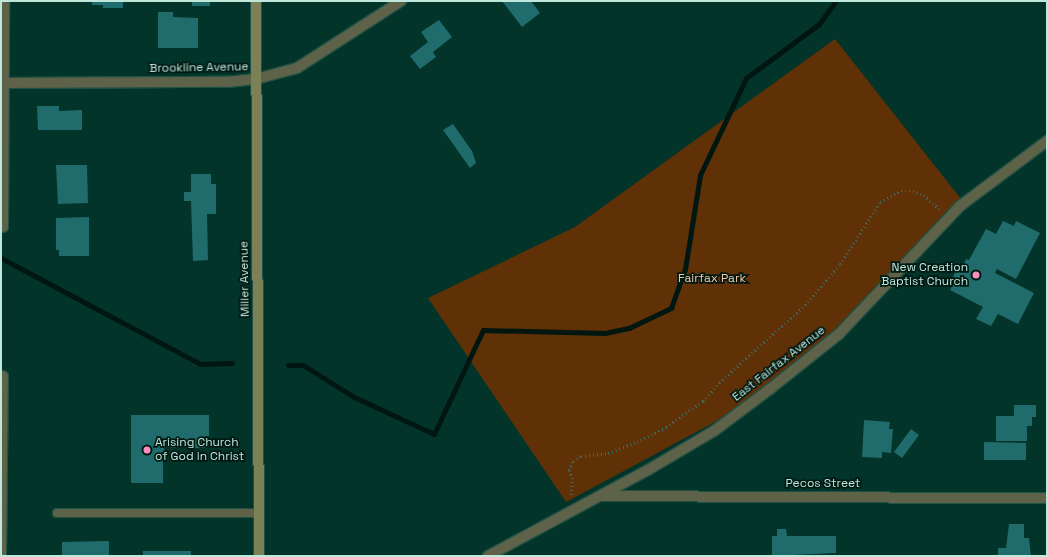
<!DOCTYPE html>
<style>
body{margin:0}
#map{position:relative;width:1048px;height:557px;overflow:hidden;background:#02342a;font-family:"Space Grotesk",sans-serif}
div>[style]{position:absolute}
.green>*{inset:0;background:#603007}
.stream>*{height:5px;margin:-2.5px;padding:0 2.5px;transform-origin:2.5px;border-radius:2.5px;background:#001610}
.building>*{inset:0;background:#206b6b}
.path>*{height:2.5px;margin-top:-1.25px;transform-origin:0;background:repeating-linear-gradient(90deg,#3d6c61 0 1px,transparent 0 4px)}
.roads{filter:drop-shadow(1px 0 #205146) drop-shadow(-1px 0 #205146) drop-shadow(0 1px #205146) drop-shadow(0 -1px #205146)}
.lane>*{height:8px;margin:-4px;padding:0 4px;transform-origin:4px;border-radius:4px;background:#5e6248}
.street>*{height:10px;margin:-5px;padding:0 5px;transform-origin:5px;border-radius:5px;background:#5e6248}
.secondary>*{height:10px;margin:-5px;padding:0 5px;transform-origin:5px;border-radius:5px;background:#7b8056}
.dots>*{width:11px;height:11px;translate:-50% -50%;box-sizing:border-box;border:2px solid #001913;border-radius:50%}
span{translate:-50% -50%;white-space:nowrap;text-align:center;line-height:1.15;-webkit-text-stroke:3.5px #001913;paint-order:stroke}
.street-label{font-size:12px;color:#bfe7da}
.poi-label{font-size:12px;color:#bfe7da}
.right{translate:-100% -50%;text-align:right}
.left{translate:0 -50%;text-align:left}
.park-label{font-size:12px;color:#fac8a9}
.frame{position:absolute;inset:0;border:2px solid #bfe7da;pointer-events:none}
</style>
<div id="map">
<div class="green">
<div style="clip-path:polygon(835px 39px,961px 199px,863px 303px,810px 355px,783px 377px,713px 423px,566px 502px,428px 298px,575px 227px)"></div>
</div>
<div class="stream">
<div style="left:1px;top:258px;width:225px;rotate:28deg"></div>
<div style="left:200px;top:364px;width:32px;rotate:-2deg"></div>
<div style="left:288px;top:365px;width:15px"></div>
<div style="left:303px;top:365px;width:60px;rotate:32.1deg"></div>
<div style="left:354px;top:397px;width:88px;rotate:24.8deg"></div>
<div style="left:434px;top:434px;width:115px;rotate:-64.8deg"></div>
<div style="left:483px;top:330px;width:122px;rotate:1.4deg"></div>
<div style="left:605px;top:333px;width:25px;rotate:-12deg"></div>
<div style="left:629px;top:328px;width:47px;rotate:-25.5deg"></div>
<div style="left:671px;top:308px;width:41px;rotate:-70.3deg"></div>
<div style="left:685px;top:269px;width:95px;rotate:-80.9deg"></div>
<div style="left:700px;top:175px;width:107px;rotate:-64.6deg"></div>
<div style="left:746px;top:78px;width:91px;rotate:-36.5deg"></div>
<div style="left:819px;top:24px;width:29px;rotate:-54deg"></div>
</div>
<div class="building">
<div style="clip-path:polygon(92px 1px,123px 1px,123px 8px,103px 8px,103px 5px,92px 5px)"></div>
<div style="clip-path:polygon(192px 1px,210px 1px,210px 6px,192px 6px)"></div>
<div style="clip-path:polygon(502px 1px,531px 1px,540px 13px,522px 27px)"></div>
<div style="clip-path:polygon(158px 12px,173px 12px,173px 17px,198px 18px,198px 48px,158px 48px)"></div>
<div style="clip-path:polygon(439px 20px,452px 37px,433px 52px,436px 57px,420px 69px,410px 56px,428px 42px,421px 32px)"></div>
<div style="clip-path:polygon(37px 106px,59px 106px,59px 111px,82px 110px,82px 130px,38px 130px)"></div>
<div style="clip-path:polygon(453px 124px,472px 151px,476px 163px,470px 168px,443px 130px)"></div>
<div style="clip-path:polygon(56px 165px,87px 165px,88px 203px,58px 204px)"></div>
<div style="clip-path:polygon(191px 174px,211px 174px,211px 184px,216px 184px,216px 214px,207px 214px,208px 260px,193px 261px,191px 201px,184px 201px,184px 192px,191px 192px)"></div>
<div style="clip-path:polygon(89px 217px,89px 256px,59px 256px,59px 250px,56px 250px,56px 218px)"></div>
<div style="clip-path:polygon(1003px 221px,1014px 226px,1016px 221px,1040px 233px,1016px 279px,997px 269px,995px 273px,1034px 293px,1018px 324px,998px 314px,991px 326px,976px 319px,983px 307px,950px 290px,956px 279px,953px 277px,957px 268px,961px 270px,966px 259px,969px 260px,986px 229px,996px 234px)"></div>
<div style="clip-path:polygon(1014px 405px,1036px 405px,1036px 417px,1032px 417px,1032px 426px,1027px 426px,1027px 441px,996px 441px,996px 416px,1014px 416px)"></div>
<div style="clip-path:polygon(131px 415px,209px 415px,209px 448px,164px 448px,166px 460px,163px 460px,163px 483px,131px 483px)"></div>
<div style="clip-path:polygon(864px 420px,890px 422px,889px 429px,893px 429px,891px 453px,882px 452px,882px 458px,862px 457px)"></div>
<div style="clip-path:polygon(911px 429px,919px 435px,902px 458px,894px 452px)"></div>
<div style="clip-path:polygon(984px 442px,1026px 443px,1026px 460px,984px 460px)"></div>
<div style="clip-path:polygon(1009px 524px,1024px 524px,1024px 538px,1029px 538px,1031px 556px,998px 556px,998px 548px,1006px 548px)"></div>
<div style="clip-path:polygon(777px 529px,786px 529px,787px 536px,836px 536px,836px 553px,772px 556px,772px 536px,777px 536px)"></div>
<div style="clip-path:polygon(109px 541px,109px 556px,62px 556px,62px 542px)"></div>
<div style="clip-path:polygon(143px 551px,191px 551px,191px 556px,143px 556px)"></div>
</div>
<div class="path">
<div style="left:571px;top:495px;width:16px;rotate:-86deg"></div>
<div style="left:572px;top:479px;width:9px;rotate:-108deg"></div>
<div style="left:569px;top:470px;width:10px;rotate:-66deg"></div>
<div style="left:573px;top:461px;width:9px;rotate:-32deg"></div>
<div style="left:581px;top:456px;width:27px;rotate:-6deg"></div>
<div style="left:608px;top:453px;width:31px;rotate:-21deg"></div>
<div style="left:637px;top:442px;width:33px;rotate:-27deg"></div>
<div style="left:666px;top:427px;width:45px;rotate:-35.1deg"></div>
<div style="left:703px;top:401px;width:28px;rotate:-48deg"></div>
<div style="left:722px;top:380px;width:112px;rotate:-42.1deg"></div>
<div style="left:805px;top:305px;width:54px;rotate:-49.5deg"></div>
<div style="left:840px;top:264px;width:74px;rotate:-57.2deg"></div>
<div style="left:880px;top:202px;width:24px;rotate:-28deg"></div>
<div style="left:901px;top:191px;width:12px"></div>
<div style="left:913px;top:191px;width:12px;rotate:20deg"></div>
<div style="left:924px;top:195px;width:21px;rotate:43deg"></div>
</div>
<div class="roads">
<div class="lane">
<div style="left:57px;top:513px;width:202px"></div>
</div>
<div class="street">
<div style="left:1px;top:83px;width:226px;rotate:-0.3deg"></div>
<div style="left:227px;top:82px;width:29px;rotate:-6deg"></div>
<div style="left:256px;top:79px;width:42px;rotate:-15deg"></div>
<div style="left:297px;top:68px;width:124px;rotate:-32.8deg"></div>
<div style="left:3px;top:227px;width:226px;rotate:-89.7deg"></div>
<div style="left:601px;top:496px;width:446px;rotate:0.3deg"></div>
<div style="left:1px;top:555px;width:179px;rotate:-89.4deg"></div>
<div style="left:488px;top:556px;width:182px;rotate:-28.3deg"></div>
<div style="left:648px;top:470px;width:77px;rotate:-30.6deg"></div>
<div style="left:714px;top:431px;width:70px;rotate:-36.9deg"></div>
<div style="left:770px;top:389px;width:88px;rotate:-38.6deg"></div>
<div style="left:839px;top:334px;width:176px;rotate:-46.6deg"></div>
<div style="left:960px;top:206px;width:109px;rotate:-36.8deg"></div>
</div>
<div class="secondary">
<div style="left:256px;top:1px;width:555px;rotate:89.69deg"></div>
</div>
</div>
<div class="dots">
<div style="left:976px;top:275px;background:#fe8ebd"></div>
<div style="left:147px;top:450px;background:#fe8ebd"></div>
</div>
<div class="street-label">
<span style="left:199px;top:68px;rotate:-1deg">Brookline Avenue</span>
<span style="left:245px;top:279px;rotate:-91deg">Miller Avenue</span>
<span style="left:779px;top:364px;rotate:-38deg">East Fairfax Avenue</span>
<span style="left:823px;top:484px">Pecos Street</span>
</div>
<div class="poi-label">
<span class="right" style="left:968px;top:275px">New Creation<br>Baptist Church</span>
<span class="left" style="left:155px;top:450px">Arising Church<br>of God in Christ</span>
</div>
<div class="park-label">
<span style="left:712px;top:279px">Fairfax Park</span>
</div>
<div class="frame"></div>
</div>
